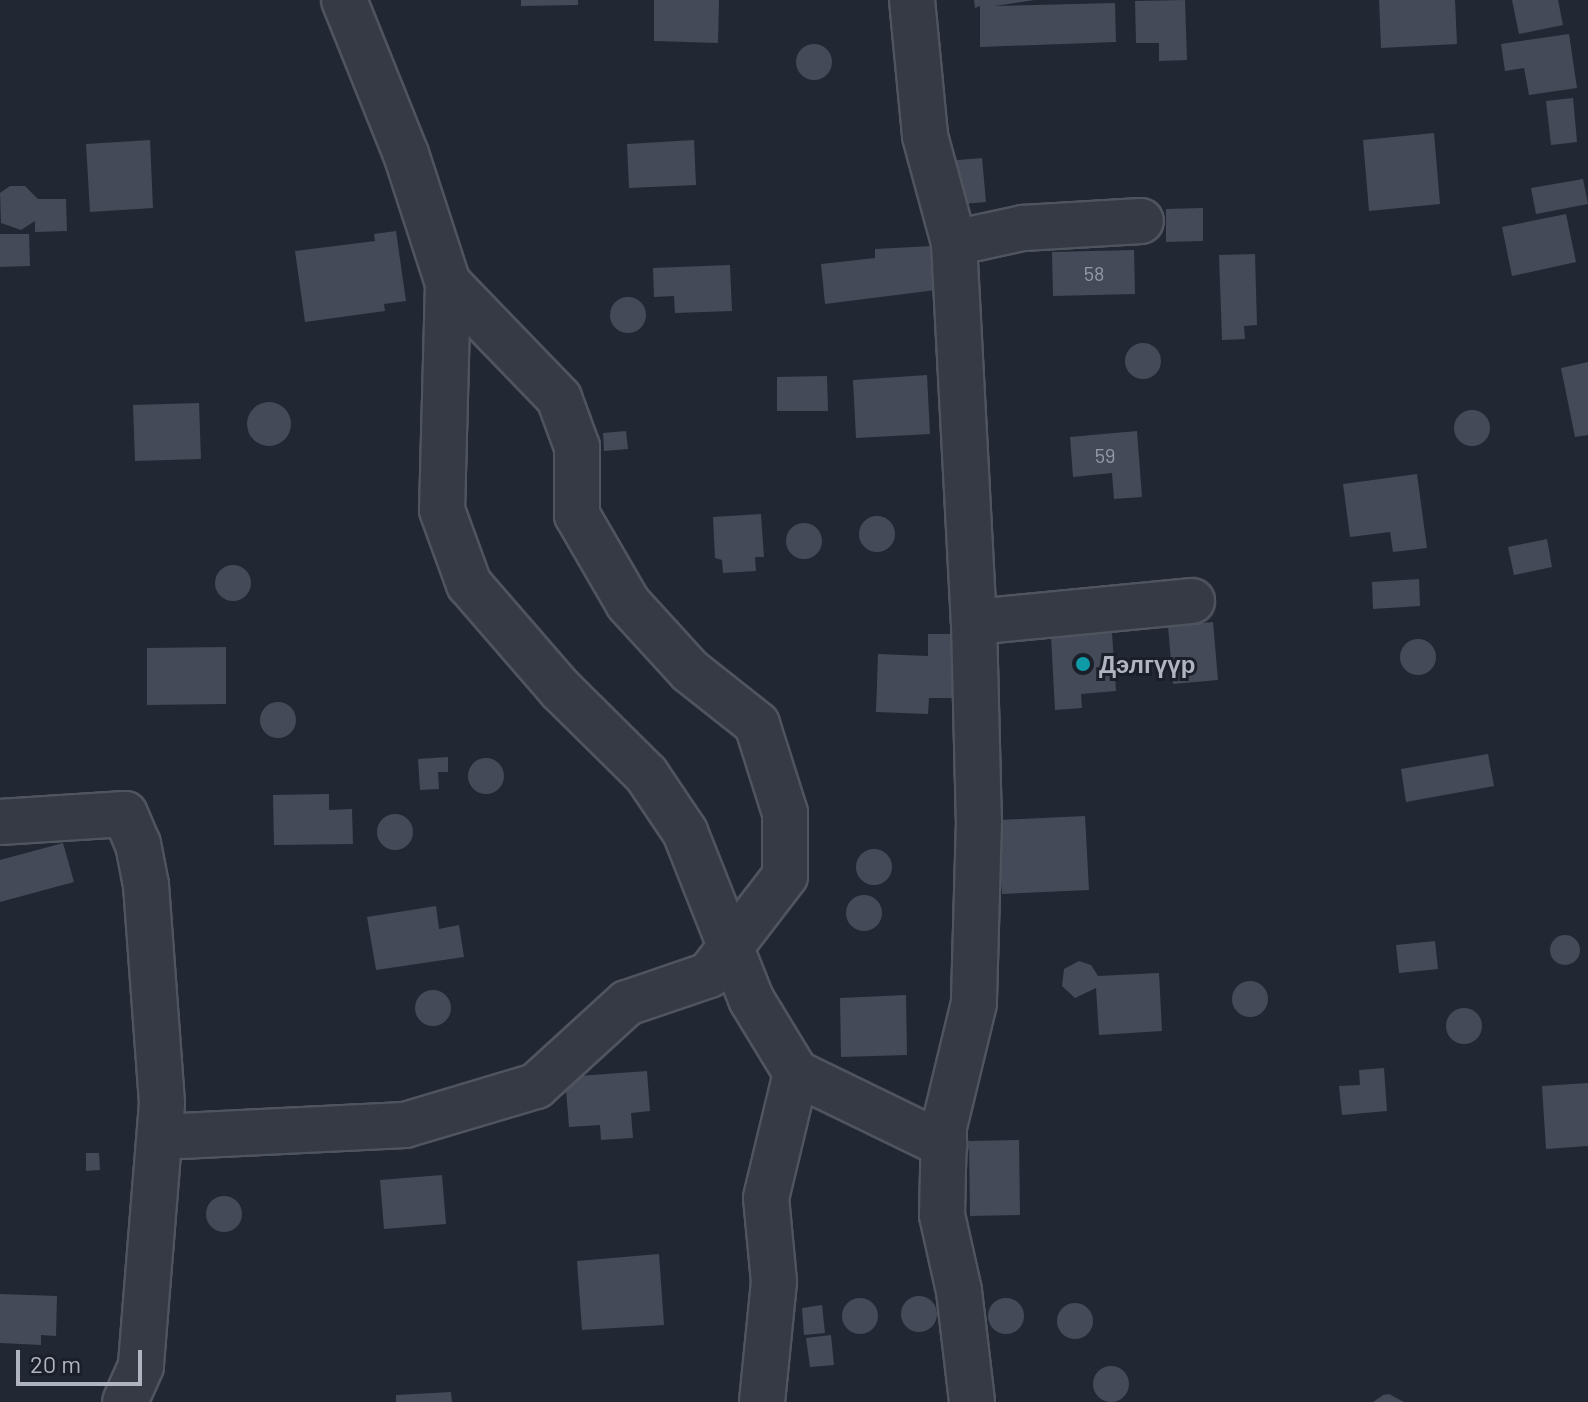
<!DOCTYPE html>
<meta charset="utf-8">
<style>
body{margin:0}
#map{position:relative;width:1588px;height:1402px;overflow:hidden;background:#222734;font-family:Barlow,sans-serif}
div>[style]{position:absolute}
.building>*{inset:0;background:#444a58}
.round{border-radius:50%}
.roads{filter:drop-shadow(2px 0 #50545f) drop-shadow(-2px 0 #50545f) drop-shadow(0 2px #50545f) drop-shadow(0 -2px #50545f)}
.minor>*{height:44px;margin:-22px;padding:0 22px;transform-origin:22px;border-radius:22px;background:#353a45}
.dots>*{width:22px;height:22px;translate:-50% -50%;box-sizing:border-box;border:4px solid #1b1f29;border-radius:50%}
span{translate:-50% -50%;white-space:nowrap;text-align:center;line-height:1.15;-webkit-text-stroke:6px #1b1f29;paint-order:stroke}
.number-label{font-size:20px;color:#959aa7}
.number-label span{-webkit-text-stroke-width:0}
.poi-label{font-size:24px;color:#b0b4c1;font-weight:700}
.left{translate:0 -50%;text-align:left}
.scale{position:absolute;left:16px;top:1350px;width:126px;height:36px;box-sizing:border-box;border:4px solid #b0b4c1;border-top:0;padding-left:10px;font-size:24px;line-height:28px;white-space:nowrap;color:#b0b4c1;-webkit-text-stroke:6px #1b1f29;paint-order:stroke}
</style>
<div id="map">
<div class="building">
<div style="clip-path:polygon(521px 0,578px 0,578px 5px,521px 6px)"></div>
<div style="clip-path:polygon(654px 0,719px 0,718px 43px,654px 41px)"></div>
<div style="clip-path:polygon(974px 0,1034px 0,995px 6px,1115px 3px,1116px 42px,980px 47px,980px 6px,975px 8px)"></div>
<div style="clip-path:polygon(1185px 0,1187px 60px,1159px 61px,1159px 43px,1136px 43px,1135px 1px)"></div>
<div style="clip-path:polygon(1379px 0,1455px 0,1457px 44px,1381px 48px)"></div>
<div style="clip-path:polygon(1512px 0,1558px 0,1563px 25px,1519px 34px)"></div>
<div style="clip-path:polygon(1569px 34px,1577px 88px,1529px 95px,1524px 68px,1505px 71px,1501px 44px)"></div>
<div class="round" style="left:796px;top:44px;width:36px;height:36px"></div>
<div style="clip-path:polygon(1573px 98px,1577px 142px,1551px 145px,1546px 101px)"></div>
<div style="clip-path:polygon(1434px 133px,1440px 204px,1369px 211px,1363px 140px)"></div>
<div style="clip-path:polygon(150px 140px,153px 208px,90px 212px,86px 144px)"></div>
<div style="clip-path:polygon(694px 140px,696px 185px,629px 188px,627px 144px)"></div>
<div style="clip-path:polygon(982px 158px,986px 202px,951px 205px,947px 161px)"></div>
<div style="clip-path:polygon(1583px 179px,1588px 204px,1536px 214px,1531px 188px)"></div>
<div style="clip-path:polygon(10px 186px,25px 186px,38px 199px,66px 199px,67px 231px,35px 232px,35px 221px,21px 230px,1px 223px,0 193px)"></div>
<div style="clip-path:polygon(1203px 208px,1203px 241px,1166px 242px,1166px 209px)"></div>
<div style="clip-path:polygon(1566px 214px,1576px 262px,1512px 276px,1502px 227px)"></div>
<div style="clip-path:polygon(396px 231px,406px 301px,384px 304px,385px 311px,305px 322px,295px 251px,375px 241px,374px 234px)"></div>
<div style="clip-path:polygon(0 234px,29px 234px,30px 266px,0 267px)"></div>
<div style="clip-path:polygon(933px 246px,936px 290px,825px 304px,821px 264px,875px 258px,875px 249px)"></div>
<div style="clip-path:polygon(1134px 250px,1135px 294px,1053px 296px,1052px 252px)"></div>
<div style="clip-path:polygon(1255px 254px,1257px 325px,1244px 326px,1245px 339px,1222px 340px,1219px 255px)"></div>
<div style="clip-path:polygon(730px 265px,732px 311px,675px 313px,674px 296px,654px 297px,653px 268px)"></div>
<div class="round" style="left:610px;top:297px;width:36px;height:36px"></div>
<div class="round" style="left:1125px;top:343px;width:36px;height:36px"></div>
<div style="clip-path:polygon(1588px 362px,1588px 435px,1575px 437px,1561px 368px)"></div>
<div style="clip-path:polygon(927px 375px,930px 434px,856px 438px,853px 380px)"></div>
<div style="clip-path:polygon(827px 376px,828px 411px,777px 411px,777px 377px)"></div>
<div class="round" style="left:247px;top:402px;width:44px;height:44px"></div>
<div style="clip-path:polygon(199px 403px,201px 459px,135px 461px,133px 405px)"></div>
<div class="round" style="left:1454px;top:410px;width:36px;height:36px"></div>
<div style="clip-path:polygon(626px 431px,628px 449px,604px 451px,603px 433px)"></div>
<div style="clip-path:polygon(1137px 431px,1142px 497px,1114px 499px,1112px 473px,1073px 477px,1070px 437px)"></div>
<div style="clip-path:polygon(1417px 474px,1427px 548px,1393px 552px,1390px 532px,1350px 537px,1343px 484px)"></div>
<div style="clip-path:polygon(761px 514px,764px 557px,755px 557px,756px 571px,723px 573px,722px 560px,715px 558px,713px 517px)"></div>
<div class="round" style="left:859px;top:516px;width:36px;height:36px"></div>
<div class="round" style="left:786px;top:523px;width:36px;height:36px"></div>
<div style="clip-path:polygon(1547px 539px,1552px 567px,1514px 575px,1508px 547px)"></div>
<div class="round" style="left:215px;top:565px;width:36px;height:36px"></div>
<div style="clip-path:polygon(1419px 579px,1420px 606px,1373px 609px,1372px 582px)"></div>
<div style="clip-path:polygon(1213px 622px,1218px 680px,1173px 684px,1168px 626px)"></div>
<div style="clip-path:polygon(1112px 633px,1116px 691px,1081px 694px,1082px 708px,1055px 710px,1051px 637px)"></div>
<div style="clip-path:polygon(928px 634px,956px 634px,954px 698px,929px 698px,928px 714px,876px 712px,878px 654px,928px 656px)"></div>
<div class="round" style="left:1400px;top:639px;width:36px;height:36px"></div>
<div style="clip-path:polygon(226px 647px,226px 704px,147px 705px,147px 648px)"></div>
<div class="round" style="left:260px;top:702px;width:36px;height:36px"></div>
<div style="clip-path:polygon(1488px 754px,1494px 786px,1406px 802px,1401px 769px)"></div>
<div style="clip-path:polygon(448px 757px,448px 772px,438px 772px,439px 789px,420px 790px,418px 759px)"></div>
<div class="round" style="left:468px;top:758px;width:36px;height:36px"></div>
<div style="clip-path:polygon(329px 794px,329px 810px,352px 809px,353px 844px,274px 845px,273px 795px)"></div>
<div class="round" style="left:377px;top:814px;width:36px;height:36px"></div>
<div style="clip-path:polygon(1085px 816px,1089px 890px,1002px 894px,999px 820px)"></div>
<div style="clip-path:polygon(63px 843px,74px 882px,0 902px,0 860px)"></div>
<div class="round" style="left:856px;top:849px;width:36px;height:36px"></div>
<div class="round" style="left:846px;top:895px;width:36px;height:36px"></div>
<div style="clip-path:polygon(436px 906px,439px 929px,459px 925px,464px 957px,376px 970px,367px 917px)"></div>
<div class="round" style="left:1550px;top:935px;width:30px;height:30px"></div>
<div style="clip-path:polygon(1435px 941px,1438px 969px,1399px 973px,1396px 945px)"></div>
<div style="clip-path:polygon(1079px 961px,1091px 965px,1098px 976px,1159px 973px,1162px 1031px,1099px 1035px,1096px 988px,1075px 998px,1062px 986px,1064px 969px)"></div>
<div class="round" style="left:1232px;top:981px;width:36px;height:36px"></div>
<div class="round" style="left:415px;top:990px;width:36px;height:36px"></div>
<div style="clip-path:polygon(906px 995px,907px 1055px,841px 1057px,840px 998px)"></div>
<div class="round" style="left:1446px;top:1008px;width:36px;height:36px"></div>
<div style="clip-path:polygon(1384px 1068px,1387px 1111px,1342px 1115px,1339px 1086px,1360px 1085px,1359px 1070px)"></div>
<div style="clip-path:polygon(647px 1071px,650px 1111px,631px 1113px,633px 1138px,601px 1140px,600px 1125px,569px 1127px,565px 1077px)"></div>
<div style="clip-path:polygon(1588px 1083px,1588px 1146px,1546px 1149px,1542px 1086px)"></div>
<div style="clip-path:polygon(1019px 1140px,1020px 1215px,970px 1216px,969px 1141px)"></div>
<div style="clip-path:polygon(86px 1153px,99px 1153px,100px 1170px,86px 1171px)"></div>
<div style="clip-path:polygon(442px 1175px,446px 1224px,384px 1229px,380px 1180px)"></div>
<div class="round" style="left:206px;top:1196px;width:36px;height:36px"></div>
<div style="clip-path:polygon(659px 1254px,664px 1325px,582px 1330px,577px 1261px)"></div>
<div style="clip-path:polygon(0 1294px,57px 1296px,56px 1336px,41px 1335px,41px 1345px,0 1343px)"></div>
<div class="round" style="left:901px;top:1296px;width:36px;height:36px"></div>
<div class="round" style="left:842px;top:1298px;width:36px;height:36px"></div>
<div class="round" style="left:988px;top:1298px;width:36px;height:36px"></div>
<div class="round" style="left:1057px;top:1303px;width:36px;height:36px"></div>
<div style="clip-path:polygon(822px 1305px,825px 1333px,804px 1335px,802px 1308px)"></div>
<div style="clip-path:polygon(831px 1335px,834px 1365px,810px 1367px,806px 1338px)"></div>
<div class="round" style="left:1093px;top:1366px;width:36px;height:36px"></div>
<div style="clip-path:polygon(451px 1392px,452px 1402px,396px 1402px,396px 1395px)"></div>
<div style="clip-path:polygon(1389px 1394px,1404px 1402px,1373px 1402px,1383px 1395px)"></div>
</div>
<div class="roads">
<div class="minor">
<div style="left:344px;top:0;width:166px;rotate:68.1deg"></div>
<div style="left:406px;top:154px;width:136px;rotate:72deg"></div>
<div style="left:448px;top:283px;width:227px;rotate:91.5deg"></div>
<div style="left:442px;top:510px;width:79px;rotate:70deg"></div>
<div style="left:469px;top:584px;width:139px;rotate:49.1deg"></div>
<div style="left:560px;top:689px;width:121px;rotate:44.7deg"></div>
<div style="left:646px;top:774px;width:70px;rotate:56.1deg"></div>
<div style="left:685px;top:832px;width:180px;rotate:68.4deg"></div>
<div style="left:751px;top:999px;width:87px;rotate:58.7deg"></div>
<div style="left:796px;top:1073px;width:165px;rotate:25.9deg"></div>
<div style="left:912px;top:0;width:137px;rotate:84.5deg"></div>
<div style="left:925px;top:136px;width:111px;rotate:74.8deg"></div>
<div style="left:954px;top:243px;width:380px;rotate:87deg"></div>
<div style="left:974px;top:622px;width:198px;rotate:88.6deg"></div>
<div style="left:979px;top:820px;width:183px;rotate:91.6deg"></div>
<div style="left:974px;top:1003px;width:128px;rotate:103.6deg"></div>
<div style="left:944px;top:1127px;width:88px;rotate:91.3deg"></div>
<div style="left:942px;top:1215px;width:78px;rotate:77.4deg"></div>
<div style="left:959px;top:1291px;width:112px;rotate:83.3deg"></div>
<div style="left:954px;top:243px;width:71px;rotate:-12.3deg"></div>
<div style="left:1023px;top:228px;width:118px;rotate:-3.4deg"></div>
<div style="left:974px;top:622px;width:219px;rotate:-5.5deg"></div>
<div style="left:0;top:822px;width:125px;rotate:-3.7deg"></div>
<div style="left:125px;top:814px;width:33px;rotate:67deg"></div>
<div style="left:138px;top:844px;width:42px;rotate:79deg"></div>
<div style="left:146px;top:885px;width:219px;rotate:85.8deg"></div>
<div style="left:162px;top:1103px;width:264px;rotate:94.6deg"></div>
<div style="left:141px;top:1366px;width:39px;rotate:114deg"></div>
<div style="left:160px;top:1137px;width:245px;rotate:-2.8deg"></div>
<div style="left:405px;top:1125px;width:137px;rotate:-16.6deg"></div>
<div style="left:536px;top:1086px;width:123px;rotate:-42.4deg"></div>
<div style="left:627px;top:1003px;width:87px;rotate:-18.9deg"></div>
<div style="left:709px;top:975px;width:125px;rotate:-52.5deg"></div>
<div style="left:785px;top:876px;width:63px;rotate:-90deg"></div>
<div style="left:785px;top:813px;width:93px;rotate:-107.5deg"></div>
<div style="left:757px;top:724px;width:85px;rotate:-141.7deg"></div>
<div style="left:690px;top:671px;width:92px;rotate:-132.4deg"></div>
<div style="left:628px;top:603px;width:102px;rotate:-120.1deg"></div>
<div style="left:577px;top:515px;width:68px;rotate:-90deg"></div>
<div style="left:577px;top:447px;width:52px;rotate:-110.2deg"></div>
<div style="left:559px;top:398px;width:160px;rotate:-134deg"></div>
<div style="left:762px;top:1402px;width:121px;rotate:-84.3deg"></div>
<div style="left:774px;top:1282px;width:84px;rotate:-95.4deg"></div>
<div style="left:766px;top:1198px;width:129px;rotate:-76.5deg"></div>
</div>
</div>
<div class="dots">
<div style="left:1083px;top:664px;background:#0f9aa8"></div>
</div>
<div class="number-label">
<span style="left:1094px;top:273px">58</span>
<span style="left:1105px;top:455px">59</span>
</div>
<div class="poi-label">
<span class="left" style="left:1099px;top:664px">Дэлгүүр</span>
</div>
<div class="scale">20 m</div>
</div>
